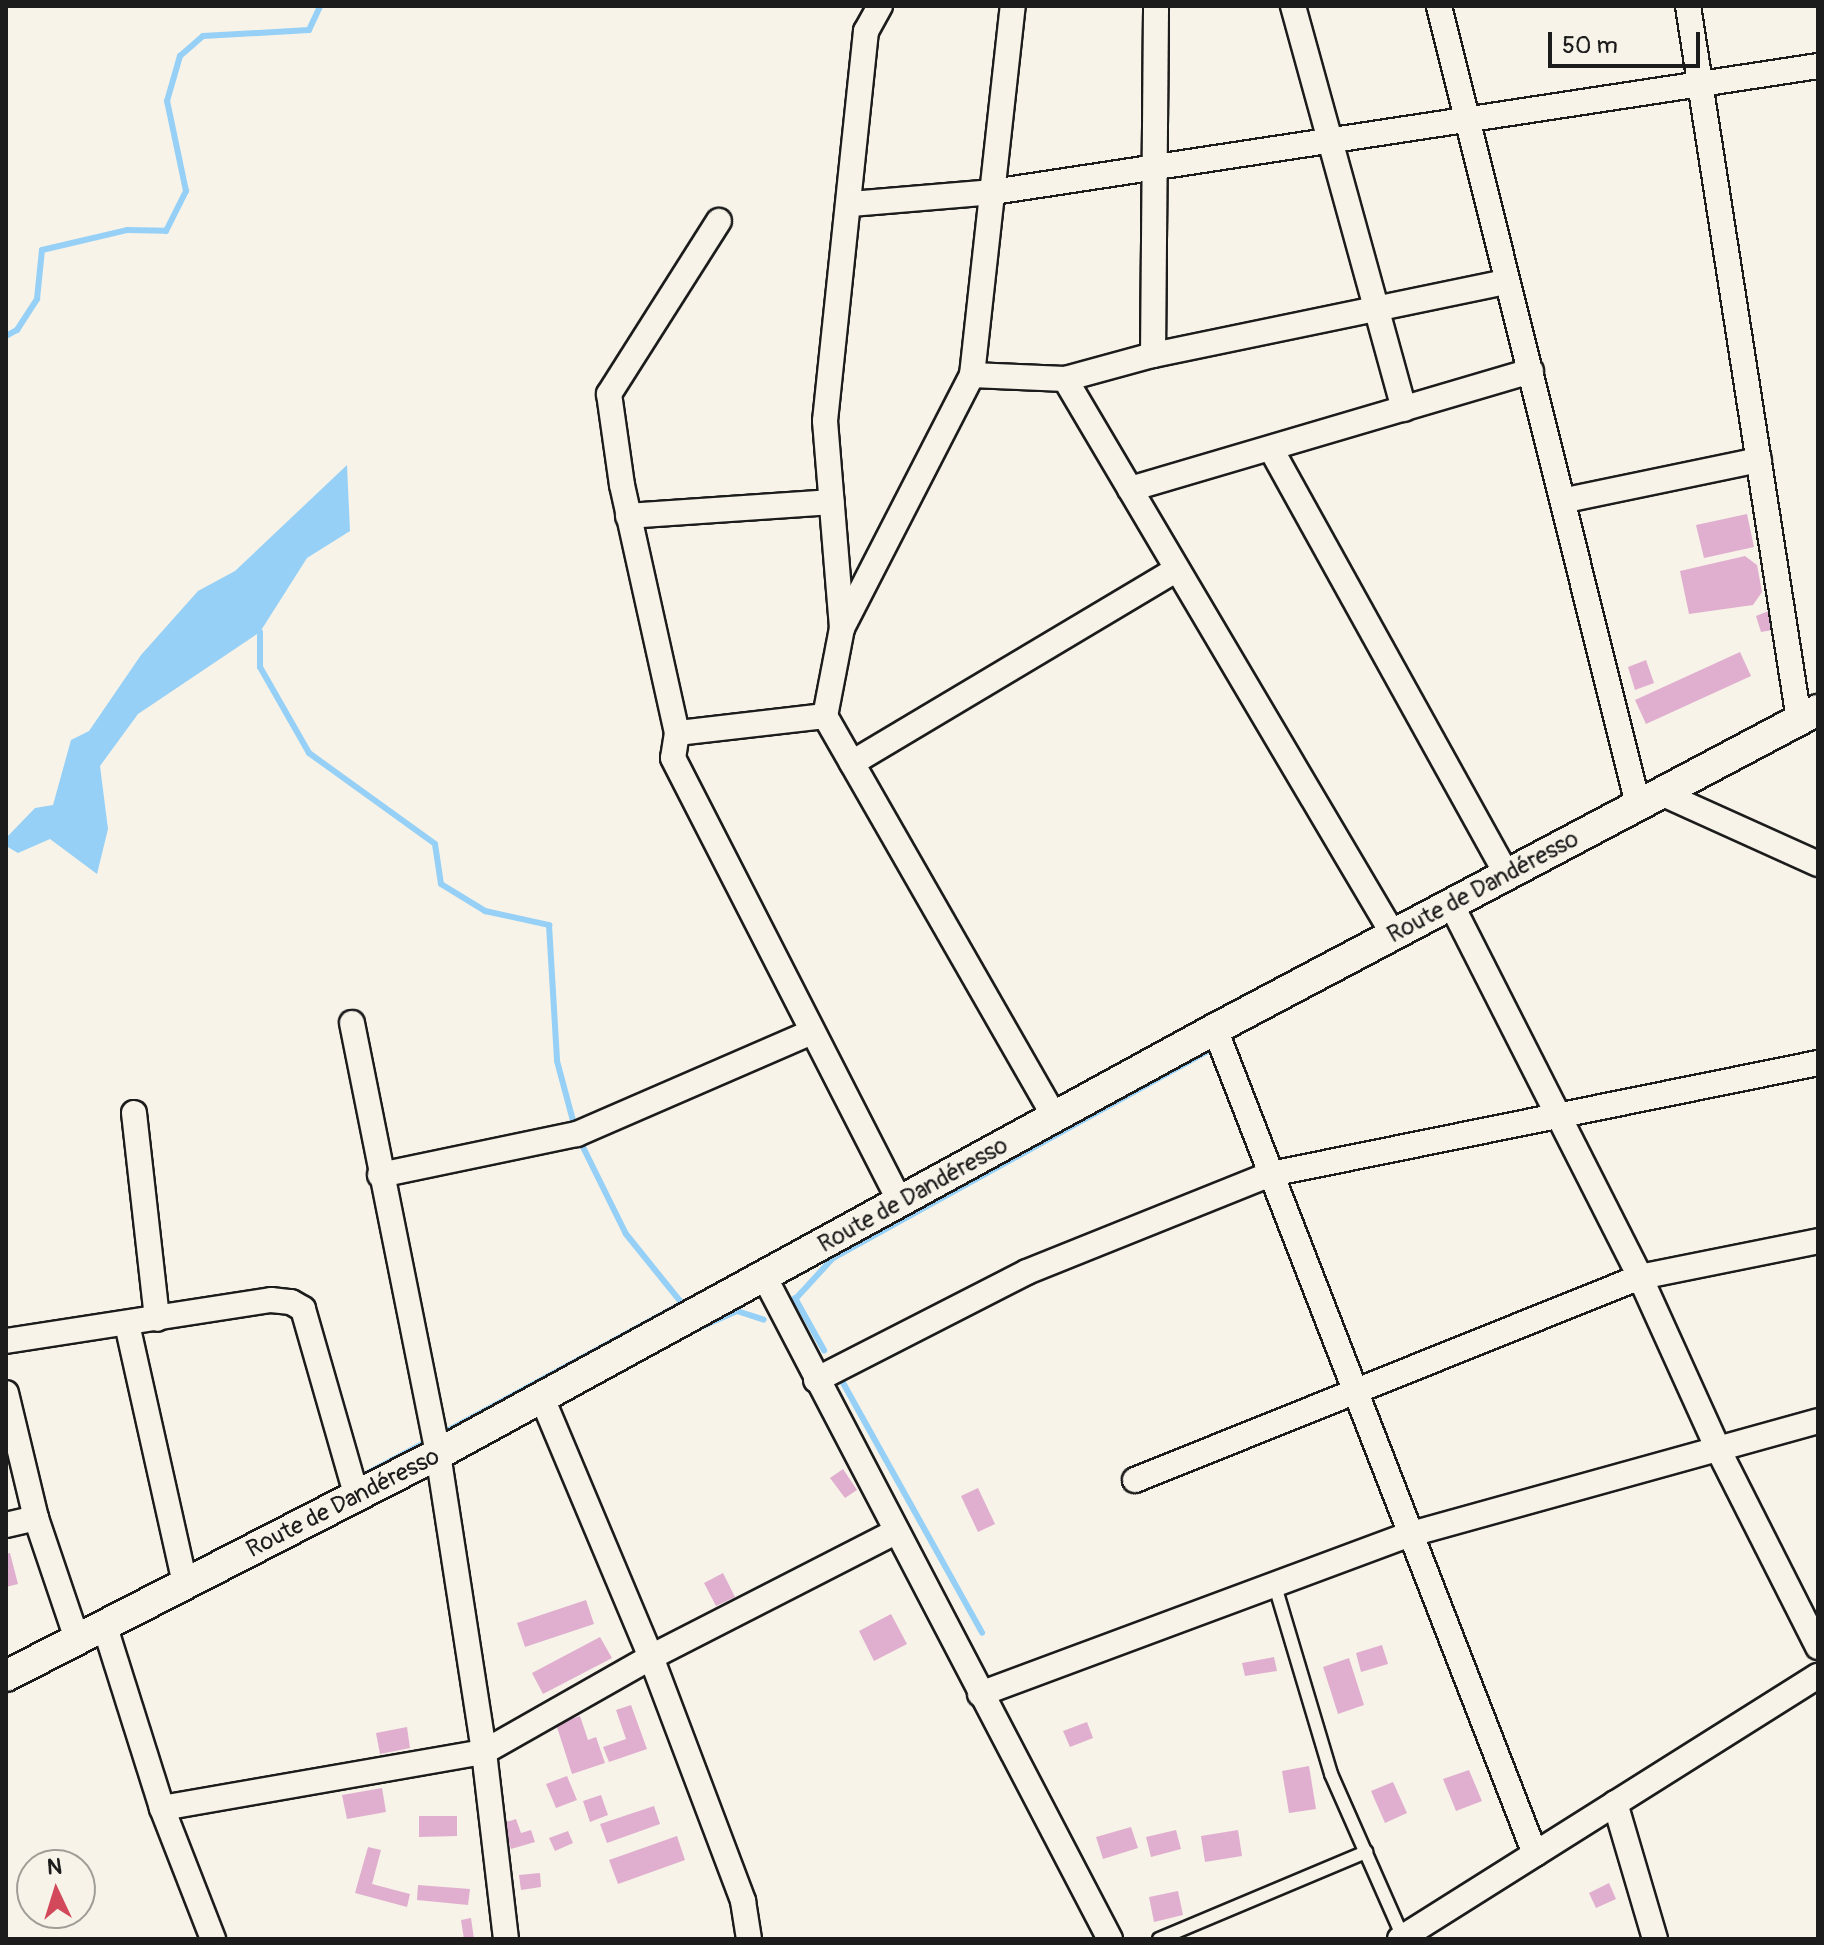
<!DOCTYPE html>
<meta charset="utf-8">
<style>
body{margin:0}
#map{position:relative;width:1824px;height:1945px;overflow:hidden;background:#f7f3e8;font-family:Pangolin,sans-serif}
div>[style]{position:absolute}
.water>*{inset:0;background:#96d0f6}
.stream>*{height:6px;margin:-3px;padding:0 3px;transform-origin:3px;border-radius:3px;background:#96d0f6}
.building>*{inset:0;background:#e0afcf}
.roads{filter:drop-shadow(2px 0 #1c1c1c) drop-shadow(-2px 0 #1c1c1c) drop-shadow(0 2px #1c1c1c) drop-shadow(0 -2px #1c1c1c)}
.service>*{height:12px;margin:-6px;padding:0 6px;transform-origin:6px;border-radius:6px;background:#f7f3e8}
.minor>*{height:24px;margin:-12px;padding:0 12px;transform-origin:12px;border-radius:12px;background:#f7f3e8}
.tertiary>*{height:30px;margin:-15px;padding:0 15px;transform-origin:15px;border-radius:15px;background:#f7f3e8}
span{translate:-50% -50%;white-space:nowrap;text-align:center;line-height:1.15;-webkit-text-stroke:6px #f7f3e8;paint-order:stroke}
.street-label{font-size:24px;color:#1c1c1c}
.frame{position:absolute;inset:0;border:8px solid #1c1c1c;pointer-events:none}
.north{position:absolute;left:16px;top:1849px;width:80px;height:80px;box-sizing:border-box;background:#f7f3e8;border:2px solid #9f9d96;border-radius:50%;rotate:356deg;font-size:22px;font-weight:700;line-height:32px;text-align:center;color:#1c1c1c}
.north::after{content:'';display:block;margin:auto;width:28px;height:36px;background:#d1495b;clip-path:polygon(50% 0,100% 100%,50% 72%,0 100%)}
.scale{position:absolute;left:1548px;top:32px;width:152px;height:36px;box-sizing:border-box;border:4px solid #1c1c1c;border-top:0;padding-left:10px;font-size:24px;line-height:28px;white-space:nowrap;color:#1c1c1c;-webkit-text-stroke:6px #f7f3e8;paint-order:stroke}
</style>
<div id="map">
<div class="water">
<div style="clip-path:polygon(347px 465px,350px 531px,307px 558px,260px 632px,138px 714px,100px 766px,108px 829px,97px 874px,50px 839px,18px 853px,6px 846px,6px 838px,35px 808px,53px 805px,71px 740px,89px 731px,141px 655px,198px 591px,235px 571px)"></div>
</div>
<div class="stream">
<div style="left:6px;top:336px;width:13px;rotate:-29deg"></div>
<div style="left:17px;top:330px;width:37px;rotate:-57deg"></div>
<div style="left:37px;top:299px;width:49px;rotate:-84.2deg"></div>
<div style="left:42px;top:250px;width:87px;rotate:-13.2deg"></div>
<div style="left:127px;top:230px;width:39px;rotate:1deg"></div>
<div style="left:166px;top:231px;width:45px;rotate:-63.4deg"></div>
<div style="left:186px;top:191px;width:92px;rotate:-101.9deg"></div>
<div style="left:167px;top:101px;width:47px;rotate:-73.9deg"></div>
<div style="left:180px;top:56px;width:30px;rotate:-41deg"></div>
<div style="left:203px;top:36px;width:106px;rotate:-3.2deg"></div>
<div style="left:309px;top:30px;width:26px;rotate:-65deg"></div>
<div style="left:260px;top:632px;width:35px;rotate:90deg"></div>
<div style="left:260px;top:667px;width:99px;rotate:60.3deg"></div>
<div style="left:309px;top:753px;width:155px;rotate:35.8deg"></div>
<div style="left:435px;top:844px;width:40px;rotate:81.5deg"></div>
<div style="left:441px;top:884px;width:52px;rotate:31.5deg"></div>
<div style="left:485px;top:911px;width:66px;rotate:12.3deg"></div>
<div style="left:549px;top:925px;width:136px;rotate:86.6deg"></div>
<div style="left:557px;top:1061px;width:69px;rotate:75deg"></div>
<div style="left:579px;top:1139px;width:106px;rotate:63.7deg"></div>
<div style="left:626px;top:1234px;width:94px;rotate:51.1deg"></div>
<div style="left:795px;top:1298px;width:60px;rotate:60.9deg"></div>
<div style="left:789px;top:1306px;width:65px;rotate:-47.5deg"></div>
<div style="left:833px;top:1258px;width:431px;rotate:-28.9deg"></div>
<div style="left:694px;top:1330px;width:47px;rotate:-23.8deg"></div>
<div style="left:737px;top:1311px;width:28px;rotate:18deg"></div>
<div style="left:842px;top:1381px;width:288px;rotate:60.9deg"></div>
<div style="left:449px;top:1430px;width:266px;rotate:-28.5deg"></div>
<div style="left:368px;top:1473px;width:66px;rotate:-28.1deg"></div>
</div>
<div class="building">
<div style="clip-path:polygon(1747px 514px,1754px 547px,1704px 558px,1696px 525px)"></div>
<div style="clip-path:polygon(1745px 556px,1757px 565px,1762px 592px,1753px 605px,1689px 614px,1680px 571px)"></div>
<div style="clip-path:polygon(1776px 608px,1778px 629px,1761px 632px,1756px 616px)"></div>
<div style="clip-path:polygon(1740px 652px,1751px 676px,1646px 724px,1635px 700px)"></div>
<div style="clip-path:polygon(1646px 660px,1654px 683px,1635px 690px,1628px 667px)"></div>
<div style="clip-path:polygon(843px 1469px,857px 1490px,845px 1498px,830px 1478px)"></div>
<div style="clip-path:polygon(978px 1488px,995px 1524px,978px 1532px,961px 1496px)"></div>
<div style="clip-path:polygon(10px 1553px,18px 1584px,6px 1587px,6px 1554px)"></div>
<div style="clip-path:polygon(723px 1573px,735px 1597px,716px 1606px,704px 1583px)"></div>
<div style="clip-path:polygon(586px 1600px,594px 1624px,525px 1647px,517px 1623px)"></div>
<div style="clip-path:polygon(891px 1614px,907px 1644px,874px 1661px,859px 1631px)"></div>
<div style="clip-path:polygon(600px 1637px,612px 1658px,543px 1694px,532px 1673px)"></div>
<div style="clip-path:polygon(1382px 1645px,1388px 1664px,1361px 1672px,1356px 1653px)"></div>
<div style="clip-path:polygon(1274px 1657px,1277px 1671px,1245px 1676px,1242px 1663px)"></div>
<div style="clip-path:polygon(1349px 1658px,1364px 1705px,1338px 1714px,1323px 1667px)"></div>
<div style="clip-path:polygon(631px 1705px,647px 1749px,609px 1762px,603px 1747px,626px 1739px,616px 1710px)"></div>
<div style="clip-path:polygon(580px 1716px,588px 1740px,596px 1737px,605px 1763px,572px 1774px,556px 1724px)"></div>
<div style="clip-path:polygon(1087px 1722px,1093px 1738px,1070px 1747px,1063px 1731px)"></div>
<div style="clip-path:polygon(407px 1727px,410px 1748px,380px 1754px,376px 1733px)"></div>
<div style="clip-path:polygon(1309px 1766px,1316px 1809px,1289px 1813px,1282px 1771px)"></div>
<div style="clip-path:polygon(1469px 1770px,1482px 1801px,1456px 1811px,1443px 1779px)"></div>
<div style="clip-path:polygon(567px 1776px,577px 1800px,556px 1808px,546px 1784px)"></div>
<div style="clip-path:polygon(1393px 1782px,1407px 1813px,1385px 1823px,1371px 1791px)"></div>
<div style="clip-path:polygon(382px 1788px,386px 1812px,347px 1819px,342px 1795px)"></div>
<div style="clip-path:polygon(601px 1795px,608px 1815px,590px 1822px,583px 1801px)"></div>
<div style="clip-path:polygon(654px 1806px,660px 1824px,607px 1843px,600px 1824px)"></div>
<div style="clip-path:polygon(419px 1816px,457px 1816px,457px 1836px,419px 1837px)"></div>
<div style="clip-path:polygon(516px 1819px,521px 1833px,531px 1830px,535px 1842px,511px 1849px,503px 1823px)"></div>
<div style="clip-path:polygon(1131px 1827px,1138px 1848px,1103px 1859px,1096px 1837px)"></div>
<div style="clip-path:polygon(1176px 1830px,1181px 1849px,1151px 1857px,1146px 1837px)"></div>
<div style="clip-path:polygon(1238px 1830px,1242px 1856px,1205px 1862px,1201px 1836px)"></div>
<div style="clip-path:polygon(568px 1831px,573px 1843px,555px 1851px,549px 1838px)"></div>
<div style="clip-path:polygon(677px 1836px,685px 1860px,618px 1884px,609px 1860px)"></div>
<div style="clip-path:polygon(368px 1847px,381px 1850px,372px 1884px,410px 1894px,407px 1907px,355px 1893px)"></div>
<div style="clip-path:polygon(540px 1873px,541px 1887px,521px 1890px,519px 1875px)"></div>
<div style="clip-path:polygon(1609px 1883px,1616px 1899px,1596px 1908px,1589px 1893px)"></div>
<div style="clip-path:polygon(418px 1885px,470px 1889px,468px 1905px,417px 1900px)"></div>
<div style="clip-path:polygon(1178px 1891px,1183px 1915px,1154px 1922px,1149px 1897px)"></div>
<div style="clip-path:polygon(471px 1918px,474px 1939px,464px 1939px,461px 1920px)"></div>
</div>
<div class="roads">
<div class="service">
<div style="left:1275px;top:1586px;width:196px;rotate:73.4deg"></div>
<div style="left:1331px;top:1774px;width:178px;rotate:66.2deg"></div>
<div style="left:1159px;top:1939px;width:225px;rotate:-22.8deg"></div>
</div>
<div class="minor">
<div style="left:880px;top:6px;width:29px;rotate:119deg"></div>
<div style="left:866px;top:31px;width:392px;rotate:96deg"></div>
<div style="left:825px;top:421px;width:208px;rotate:85.3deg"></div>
<div style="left:842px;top:628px;width:284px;rotate:-62.8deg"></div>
<div style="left:972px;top:375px;width:93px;rotate:2.5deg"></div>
<div style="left:1293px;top:6px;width:418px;rotate:74.6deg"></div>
<div style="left:1439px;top:6px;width:823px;rotate:76.01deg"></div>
<div style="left:1688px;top:6px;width:723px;rotate:81.16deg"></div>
<div style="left:851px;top:204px;width:143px;rotate:-4.8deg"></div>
<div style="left:993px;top:192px;width:835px;rotate:-8.68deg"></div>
<div style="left:1153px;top:355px;width:349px;rotate:-89.5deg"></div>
<div style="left:972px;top:375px;width:371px;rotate:-83.7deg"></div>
<div style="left:1271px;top:449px;width:486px;rotate:61deg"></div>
<div style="left:1130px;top:489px;width:418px;rotate:-16.4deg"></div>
<div style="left:1566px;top:500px;width:197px;rotate:-11.7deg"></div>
<div style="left:628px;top:516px;width:204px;rotate:-3.9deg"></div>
<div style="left:842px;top:628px;width:90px;rotate:100.9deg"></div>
<div style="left:825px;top:716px;width:462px;rotate:60.2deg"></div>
<div style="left:825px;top:716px;width:149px;rotate:173.4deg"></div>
<div style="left:677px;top:733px;width:25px;rotate:99deg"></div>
<div style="left:673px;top:758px;width:499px;rotate:62.9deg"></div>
<div style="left:677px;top:733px;width:254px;rotate:-102.5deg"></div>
<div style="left:622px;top:485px;width:92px;rotate:-98.1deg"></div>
<div style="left:609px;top:394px;width:205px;rotate:-57.6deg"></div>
<div style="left:852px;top:763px;width:378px;rotate:-30.8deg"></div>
<div style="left:1661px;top:793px;width:172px;rotate:24.3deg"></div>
<div style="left:1451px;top:904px;width:418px;rotate:63.1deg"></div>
<div style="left:1640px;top:1277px;width:187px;rotate:65.6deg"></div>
<div style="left:1717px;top:1447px;width:224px;rotate:63.2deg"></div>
<div style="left:1393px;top:934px;width:645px;rotate:-120.58deg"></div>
<div style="left:1065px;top:379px;width:91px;rotate:-15.3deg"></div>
<div style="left:1153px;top:355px;width:359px;rotate:-11.7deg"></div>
<div style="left:352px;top:1023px;width:439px;rotate:78.7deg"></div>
<div style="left:438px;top:1454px;width:302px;rotate:81.2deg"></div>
<div style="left:484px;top:1752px;width:188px;rotate:83.3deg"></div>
<div style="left:1215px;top:1029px;width:885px;rotate:68.8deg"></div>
<div style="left:134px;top:1113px;width:207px;rotate:83.6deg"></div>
<div style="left:380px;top:1175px;width:201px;rotate:-11.8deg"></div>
<div style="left:577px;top:1134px;width:256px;rotate:-23.5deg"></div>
<div style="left:765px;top:1278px;width:746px;rotate:62.44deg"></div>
<div style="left:127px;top:1324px;width:266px;rotate:77.4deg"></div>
<div style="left:6px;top:1341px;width:268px;rotate:-8.8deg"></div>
<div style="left:271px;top:1300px;width:20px;rotate:6deg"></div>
<div style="left:291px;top:1302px;width:14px;rotate:30deg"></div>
<div style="left:303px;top:1309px;width:196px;rotate:74deg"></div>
<div style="left:816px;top:1380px;width:237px;rotate:-27.1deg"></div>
<div style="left:1027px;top:1272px;width:263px;rotate:-21.9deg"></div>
<div style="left:1271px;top:1174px;width:558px;rotate:-11.47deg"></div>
<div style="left:6px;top:1393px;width:129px;rotate:76.5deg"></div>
<div style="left:542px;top:1398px;width:281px;rotate:67.2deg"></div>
<div style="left:651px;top:1657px;width:261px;rotate:69.3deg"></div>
<div style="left:743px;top:1901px;width:38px;rotate:81deg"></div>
<div style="left:1135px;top:1480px;width:544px;rotate:-21.9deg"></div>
<div style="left:1640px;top:1277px;width:182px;rotate:-11.4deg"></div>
<div style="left:6px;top:1525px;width:31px;rotate:-13deg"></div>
<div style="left:36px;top:1518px;width:128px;rotate:71.3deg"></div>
<div style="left:104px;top:1624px;width:193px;rotate:72.5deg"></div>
<div style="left:162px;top:1808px;width:141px;rotate:68.7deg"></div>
<div style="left:980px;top:1694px;width:460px;rotate:-20.4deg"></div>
<div style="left:1411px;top:1534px;width:422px;rotate:-15.5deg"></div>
<div style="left:1615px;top:1803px;width:142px;rotate:73.6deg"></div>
<div style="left:162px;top:1808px;width:327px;rotate:-9.9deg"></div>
<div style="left:484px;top:1752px;width:192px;rotate:-29.6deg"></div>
<div style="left:651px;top:1657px;width:276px;rotate:-27.1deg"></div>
<div style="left:1400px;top:1939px;width:494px;rotate:-32.2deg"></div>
</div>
<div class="tertiary">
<div style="left:6px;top:1676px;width:486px;rotate:-27.2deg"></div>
<div style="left:438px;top:1454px;width:886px;rotate:-28.68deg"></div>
<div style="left:1215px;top:1029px;width:682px;rotate:-27.88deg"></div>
</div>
</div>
<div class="street-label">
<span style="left:1483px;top:887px;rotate:-28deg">Route de Dandéresso</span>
<span style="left:913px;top:1195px;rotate:-29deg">Route de Dandéresso</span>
<span style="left:343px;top:1503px;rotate:-27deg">Route de Dandéresso</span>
</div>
<div class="frame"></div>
<div class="north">N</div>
<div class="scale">50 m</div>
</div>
